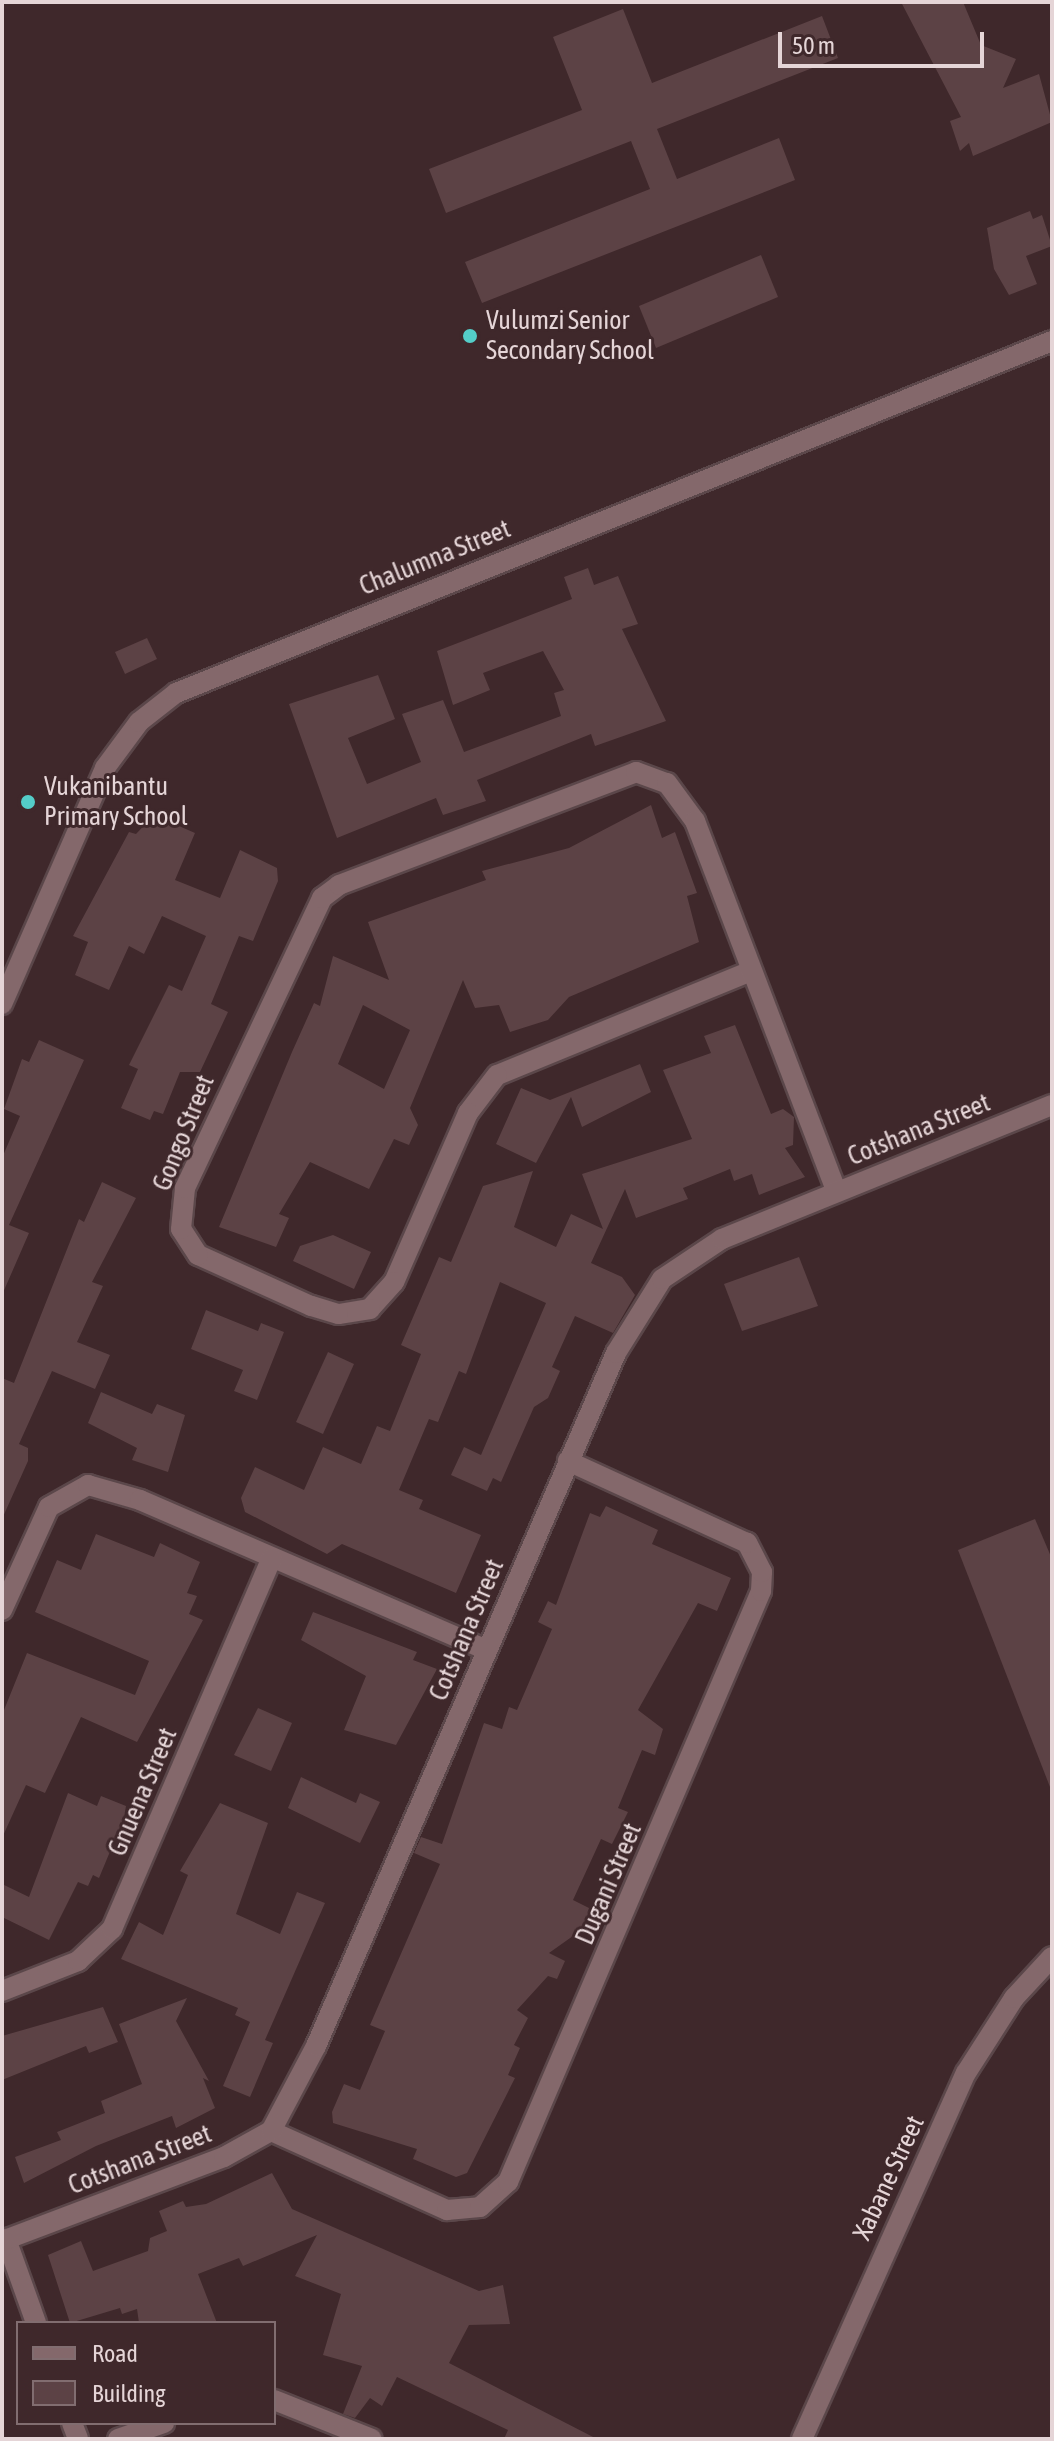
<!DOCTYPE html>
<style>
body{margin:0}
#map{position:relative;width:1054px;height:2441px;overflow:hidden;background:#3f282b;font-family:"Asap Condensed",sans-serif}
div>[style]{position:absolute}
.building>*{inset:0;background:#5c4245}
.roads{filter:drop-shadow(2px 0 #5b474a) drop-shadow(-2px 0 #5b474a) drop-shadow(0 2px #5b474a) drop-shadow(0 -2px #5b474a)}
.minor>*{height:20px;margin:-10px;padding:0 10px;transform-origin:10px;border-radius:10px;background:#84686b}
.tertiary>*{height:20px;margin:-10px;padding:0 10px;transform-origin:10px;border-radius:10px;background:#84686b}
.dots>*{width:22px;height:22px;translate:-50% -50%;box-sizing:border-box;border:4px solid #3f282b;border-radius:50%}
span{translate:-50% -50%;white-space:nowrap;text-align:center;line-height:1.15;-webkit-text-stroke:6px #3f282b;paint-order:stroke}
.poi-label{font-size:26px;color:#e5d5d7}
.left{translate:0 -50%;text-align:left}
.street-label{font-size:26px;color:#e5d5d7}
.frame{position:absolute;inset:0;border:4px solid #e5d5d7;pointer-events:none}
.legend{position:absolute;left:16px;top:2321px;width:260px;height:104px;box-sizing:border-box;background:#3f282b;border:2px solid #816d70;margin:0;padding:10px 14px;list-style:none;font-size:24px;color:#e5d5d7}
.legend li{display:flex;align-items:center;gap:16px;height:40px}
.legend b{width:40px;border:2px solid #816d70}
.scale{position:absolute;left:778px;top:32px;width:206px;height:36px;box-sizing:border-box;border:4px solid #e5d5d7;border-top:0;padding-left:10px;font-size:24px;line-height:28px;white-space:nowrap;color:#e5d5d7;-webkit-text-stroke:6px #3f282b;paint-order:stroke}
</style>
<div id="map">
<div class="building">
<div style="clip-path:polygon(901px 2px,963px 2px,981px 45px,1016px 59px,1003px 88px,1039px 74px,1052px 122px,973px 156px,969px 143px,960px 151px,950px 121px,961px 117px)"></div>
<div style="clip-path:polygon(623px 9px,652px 83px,822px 16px,838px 58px,657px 129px,677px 179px,779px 138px,795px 180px,482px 303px,465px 262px,650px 189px,631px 141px,446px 213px,429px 169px,582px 110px,553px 37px)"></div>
<div style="clip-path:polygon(1030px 211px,1033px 219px,1042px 215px,1052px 246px,1026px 256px,1037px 284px,1009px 295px,994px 269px,987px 228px)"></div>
<div style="clip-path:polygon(761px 255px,778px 297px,656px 348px,639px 306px)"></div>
<div style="clip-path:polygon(588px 568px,594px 585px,618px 576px,638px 624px,622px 629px,666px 721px,595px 746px,591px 734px,477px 780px,486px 801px,443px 815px,436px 798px,337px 838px,289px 704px,378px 675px,395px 719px,348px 738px,367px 784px,421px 762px,402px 714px,443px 700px,464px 752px,561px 716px,554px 693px,564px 690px,543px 651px,483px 673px,490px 690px,453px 705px,437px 651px,572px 599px,564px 577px)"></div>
<div style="clip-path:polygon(147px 638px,157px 659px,125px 674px,115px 652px)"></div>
<div style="clip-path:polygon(evenodd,651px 805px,662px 838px,675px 832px,697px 893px,687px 896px,699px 942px,569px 997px,548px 1020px,510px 1032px,499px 1005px,475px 1008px,463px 980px,410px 1108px,418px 1125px,409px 1145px,394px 1139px,369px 1189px,310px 1162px,279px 1214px,289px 1218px,276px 1247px,219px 1227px,292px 1052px,314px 1003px,320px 1006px,333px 956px,389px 980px,368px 922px,486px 880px,482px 871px,569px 848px,651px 805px,363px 1005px,410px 1030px,384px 1089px,338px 1064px,363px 1005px)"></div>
<div style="clip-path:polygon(154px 815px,195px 833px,175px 880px,220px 898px,240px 850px,277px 868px,278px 881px,253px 941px,239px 936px,211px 1004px,228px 1012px,200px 1072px,180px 1072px,163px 1114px,154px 1111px,150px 1120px,121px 1108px,138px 1069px,129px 1065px,169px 985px,182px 991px,206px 936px,162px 916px,144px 954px,129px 946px,109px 990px,75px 975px,88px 942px,73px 936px,129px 832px,136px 834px)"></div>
<div style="clip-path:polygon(735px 1025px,771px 1114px,783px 1109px,794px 1117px,793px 1145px,785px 1148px,805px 1177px,759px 1195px,752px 1174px,734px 1181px,730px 1169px,683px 1188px,688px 1199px,636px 1218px,625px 1189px,591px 1263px,622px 1277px,635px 1295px,613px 1333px,575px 1316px,552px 1367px,560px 1371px,548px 1398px,534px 1407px,501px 1482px,493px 1478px,487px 1491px,451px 1475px,464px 1447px,481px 1455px,546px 1303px,500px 1282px,466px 1374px,459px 1371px,438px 1422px,429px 1419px,399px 1490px,423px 1500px,419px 1509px,481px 1535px,456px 1593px,342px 1544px,327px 1554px,245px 1512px,241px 1498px,255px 1467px,304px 1490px,323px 1447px,361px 1464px,377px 1426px,390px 1431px,421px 1354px,401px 1345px,439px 1257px,451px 1262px,483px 1186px,533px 1171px,514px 1227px,556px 1247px,571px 1214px,603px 1229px,582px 1174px,692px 1139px,663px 1070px,711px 1053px,704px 1036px)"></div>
<div style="clip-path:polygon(39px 1040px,84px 1060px,9px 1225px,29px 1233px,2px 1295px,2px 1158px,20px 1116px,4px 1109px,22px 1059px,29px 1062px)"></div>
<div style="clip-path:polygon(640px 1064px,651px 1092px,582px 1127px,571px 1097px,536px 1163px,496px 1144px,521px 1088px,550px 1100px)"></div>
<div style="clip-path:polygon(102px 1182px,136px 1198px,92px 1282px,103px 1286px,77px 1342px,110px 1355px,95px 1389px,52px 1371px,19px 1444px,28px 1448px,28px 1461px,2px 1519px,2px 1378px,14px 1383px,79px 1219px,84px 1222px)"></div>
<div style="clip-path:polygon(333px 1235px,371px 1252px,354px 1289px,293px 1261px,300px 1246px)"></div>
<div style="clip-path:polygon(799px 1257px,818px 1306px,742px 1331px,724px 1284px)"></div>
<div style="clip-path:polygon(206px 1310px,258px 1331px,261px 1323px,284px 1332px,257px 1400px,234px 1391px,243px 1370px,191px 1349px)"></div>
<div style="clip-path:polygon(328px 1352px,354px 1364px,323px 1434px,296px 1422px)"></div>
<div style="clip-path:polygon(101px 1392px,152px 1414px,157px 1404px,185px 1415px,168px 1472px,132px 1460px,137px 1448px,88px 1423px)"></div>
<div style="clip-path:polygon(606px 1506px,658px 1530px,652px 1544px,731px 1578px,717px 1611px,698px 1603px,638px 1710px,663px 1729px,655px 1755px,642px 1750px,618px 1808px,628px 1812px,612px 1844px,601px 1839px,573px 1900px,591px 1909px,580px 1931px,549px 1953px,565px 1961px,557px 1979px,548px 1976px,517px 2010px,528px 2018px,514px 2045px,520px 2048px,508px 2075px,515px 2078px,467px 2173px,456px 2177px,413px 2159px,417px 2149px,333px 2123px,332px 2112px,344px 2084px,360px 2090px,385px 2031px,370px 2025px,440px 1864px,414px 1853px,421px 1837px,442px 1844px,484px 1723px,502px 1729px,509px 1707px,517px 1710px,552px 1629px,538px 1622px,548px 1601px,556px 1605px,590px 1513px,600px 1517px)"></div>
<div style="clip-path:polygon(1035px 1519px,1052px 1559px,1050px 1787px,958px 1550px)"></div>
<div style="clip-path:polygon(96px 1534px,154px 1557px,160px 1543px,200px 1562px,187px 1593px,197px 1596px,189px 1614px,203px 1620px,137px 1742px,81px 1717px,45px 1793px,26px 1785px,2px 1838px,2px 1715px,27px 1653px,135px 1695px,149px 1661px,35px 1612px,57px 1560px,81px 1570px)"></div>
<div style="clip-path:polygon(313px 1612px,417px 1652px,413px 1660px,437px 1669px,396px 1745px,344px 1730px,366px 1676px,301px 1640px)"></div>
<div style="clip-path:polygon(258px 1708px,292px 1723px,271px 1771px,234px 1755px)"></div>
<div style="clip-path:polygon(301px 1777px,356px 1803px,360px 1793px,380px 1802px,360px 1843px,288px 1808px)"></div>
<div style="clip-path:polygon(68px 1793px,97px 1806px,101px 1796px,126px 1806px,124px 1818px,99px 1878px,93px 1875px,88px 1886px,78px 1882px,49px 1940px,2px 1917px,2px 1884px,29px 1897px)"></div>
<div style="clip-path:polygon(220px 1803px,268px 1823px,236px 1914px,280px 1934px,297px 1892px,325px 1903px,265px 2040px,273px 2043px,250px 2097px,223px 2086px,250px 2022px,235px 2015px,238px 2008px,121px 1959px,139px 1922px,163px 1935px,188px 1875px,180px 1871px)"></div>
<div style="clip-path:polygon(187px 1998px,176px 2021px,209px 2081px,203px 2078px,215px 2108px,176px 2128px,172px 2116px,96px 2146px,24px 2183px,15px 2157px,61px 2140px,57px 2132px,105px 2113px,101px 2101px,142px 2084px,119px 2024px)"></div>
<div style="clip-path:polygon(103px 2007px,118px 2042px,89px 2053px,86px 2046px,2px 2080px,2px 2036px)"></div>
<div style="clip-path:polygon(272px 2173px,292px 2209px,479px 2291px,503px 2285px,510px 2324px,469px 2325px,449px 2363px,597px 2439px,504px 2439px,508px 2430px,397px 2377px,382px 2406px,370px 2398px,355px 2418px,343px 2414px,362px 2366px,323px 2355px,341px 2294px,295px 2276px,317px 2235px,243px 2266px,239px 2258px,198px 2274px,217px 2323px,139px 2323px,137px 2309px,122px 2314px,120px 2308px,70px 2323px,48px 2255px,81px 2241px,93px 2271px,148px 2251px,150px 2238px,167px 2231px,159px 2211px,183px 2201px,186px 2207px,206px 2204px)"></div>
</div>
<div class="roads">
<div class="minor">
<div style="left:751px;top:971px;width:274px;rotate:157.7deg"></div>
<div style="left:497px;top:1075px;width:48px;rotate:127.3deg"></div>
<div style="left:468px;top:1113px;width:184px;rotate:113.6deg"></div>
<div style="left:394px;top:1282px;width:36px;rotate:132deg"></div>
<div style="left:370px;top:1309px;width:32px;rotate:171deg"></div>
<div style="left:338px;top:1314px;width:28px;rotate:-163deg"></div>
<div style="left:311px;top:1306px;width:124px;rotate:-155.7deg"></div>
<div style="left:198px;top:1255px;width:31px;rotate:-123deg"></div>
<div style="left:181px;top:1229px;width:41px;rotate:-84.4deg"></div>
<div style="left:185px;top:1188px;width:321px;rotate:-64.7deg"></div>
<div style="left:322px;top:898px;width:21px;rotate:-37deg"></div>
<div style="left:339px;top:885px;width:318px;rotate:-20.8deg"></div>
<div style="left:636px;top:772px;width:33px;rotate:20deg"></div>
<div style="left:667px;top:783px;width:47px;rotate:53.6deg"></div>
<div style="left:695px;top:821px;width:396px;rotate:69.1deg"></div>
<div style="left:2px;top:1004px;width:257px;rotate:-66.4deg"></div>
<div style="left:105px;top:768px;width:57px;rotate:-53.5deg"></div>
<div style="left:139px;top:722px;width:47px;rotate:-38.1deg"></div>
<div style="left:176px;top:693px;width:944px;rotate:-21.89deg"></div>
<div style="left:2px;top:1610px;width:113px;rotate:-65.5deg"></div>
<div style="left:49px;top:1507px;width:45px;rotate:-29.4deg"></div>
<div style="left:88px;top:1485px;width:54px;rotate:16.1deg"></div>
<div style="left:140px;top:1500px;width:378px;rotate:23.4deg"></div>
<div style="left:2px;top:1991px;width:82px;rotate:-21.5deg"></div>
<div style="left:78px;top:1961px;width:47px;rotate:-43.3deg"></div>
<div style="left:112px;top:1929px;width:404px;rotate:-66.7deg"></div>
<div style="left:271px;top:2131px;width:193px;rotate:24.2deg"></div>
<div style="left:447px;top:2210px;width:33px;rotate:-5deg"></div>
<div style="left:480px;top:2207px;width:38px;rotate:-42deg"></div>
<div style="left:508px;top:2182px;width:643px;rotate:-66.82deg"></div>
<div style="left:761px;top:1591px;width:19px;rotate:-87deg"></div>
<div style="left:762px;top:1572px;width:33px;rotate:-117deg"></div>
<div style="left:747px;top:1543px;width:197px;rotate:-155.4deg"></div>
<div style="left:6px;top:2239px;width:89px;rotate:70.3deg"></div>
<div style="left:2px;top:2241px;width:237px;rotate:-20.7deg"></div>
<div style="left:224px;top:2157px;width:54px;rotate:-29deg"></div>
<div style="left:271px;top:2131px;width:96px;rotate:-62.1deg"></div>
<div style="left:316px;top:2046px;width:755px;rotate:-66.59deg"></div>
<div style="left:616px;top:1353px;width:87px;rotate:-58.1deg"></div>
<div style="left:662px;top:1279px;width:72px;rotate:-33.7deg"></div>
<div style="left:722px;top:1239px;width:356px;rotate:-22.1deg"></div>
<div style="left:274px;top:2400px;width:105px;rotate:21.7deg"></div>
<div style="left:72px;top:2423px;width:17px;rotate:69deg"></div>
<div style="left:118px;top:2439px;width:49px;rotate:-19.2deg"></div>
</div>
<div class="tertiary">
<div style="left:802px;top:2439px;width:401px;rotate:-65.9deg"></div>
<div style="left:966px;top:2073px;width:89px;rotate:-57.4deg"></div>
<div style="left:1014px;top:1998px;width:56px;rotate:-47.2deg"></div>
</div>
</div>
<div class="dots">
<div style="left:470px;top:336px;background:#54cdc8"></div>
<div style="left:28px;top:802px;background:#54cdc8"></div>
</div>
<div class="poi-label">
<span class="left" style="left:486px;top:336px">Vulumzi Senior<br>Secondary School</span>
<span class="left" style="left:44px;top:802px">Vukanibantu<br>Primary School</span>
</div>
<div class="street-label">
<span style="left:435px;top:558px;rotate:-22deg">Chalumna Street</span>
<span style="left:919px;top:1130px;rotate:-22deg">Cotshana Street</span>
<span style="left:184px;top:1133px;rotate:-68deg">Gongo Street</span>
<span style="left:467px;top:1630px;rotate:-67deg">Cotshana Street</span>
<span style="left:143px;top:1792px;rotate:-67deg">Gnuena Street</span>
<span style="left:609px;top:1884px;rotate:-67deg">Dugani Street</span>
<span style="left:140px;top:2160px;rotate:-21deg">Cotshana Street</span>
<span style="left:889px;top:2178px;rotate:-65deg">Xabane Street</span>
</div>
<div class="frame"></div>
<ul class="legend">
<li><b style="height:10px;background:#84686b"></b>Road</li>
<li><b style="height:22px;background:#5c4245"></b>Building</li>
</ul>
<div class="scale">50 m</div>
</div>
